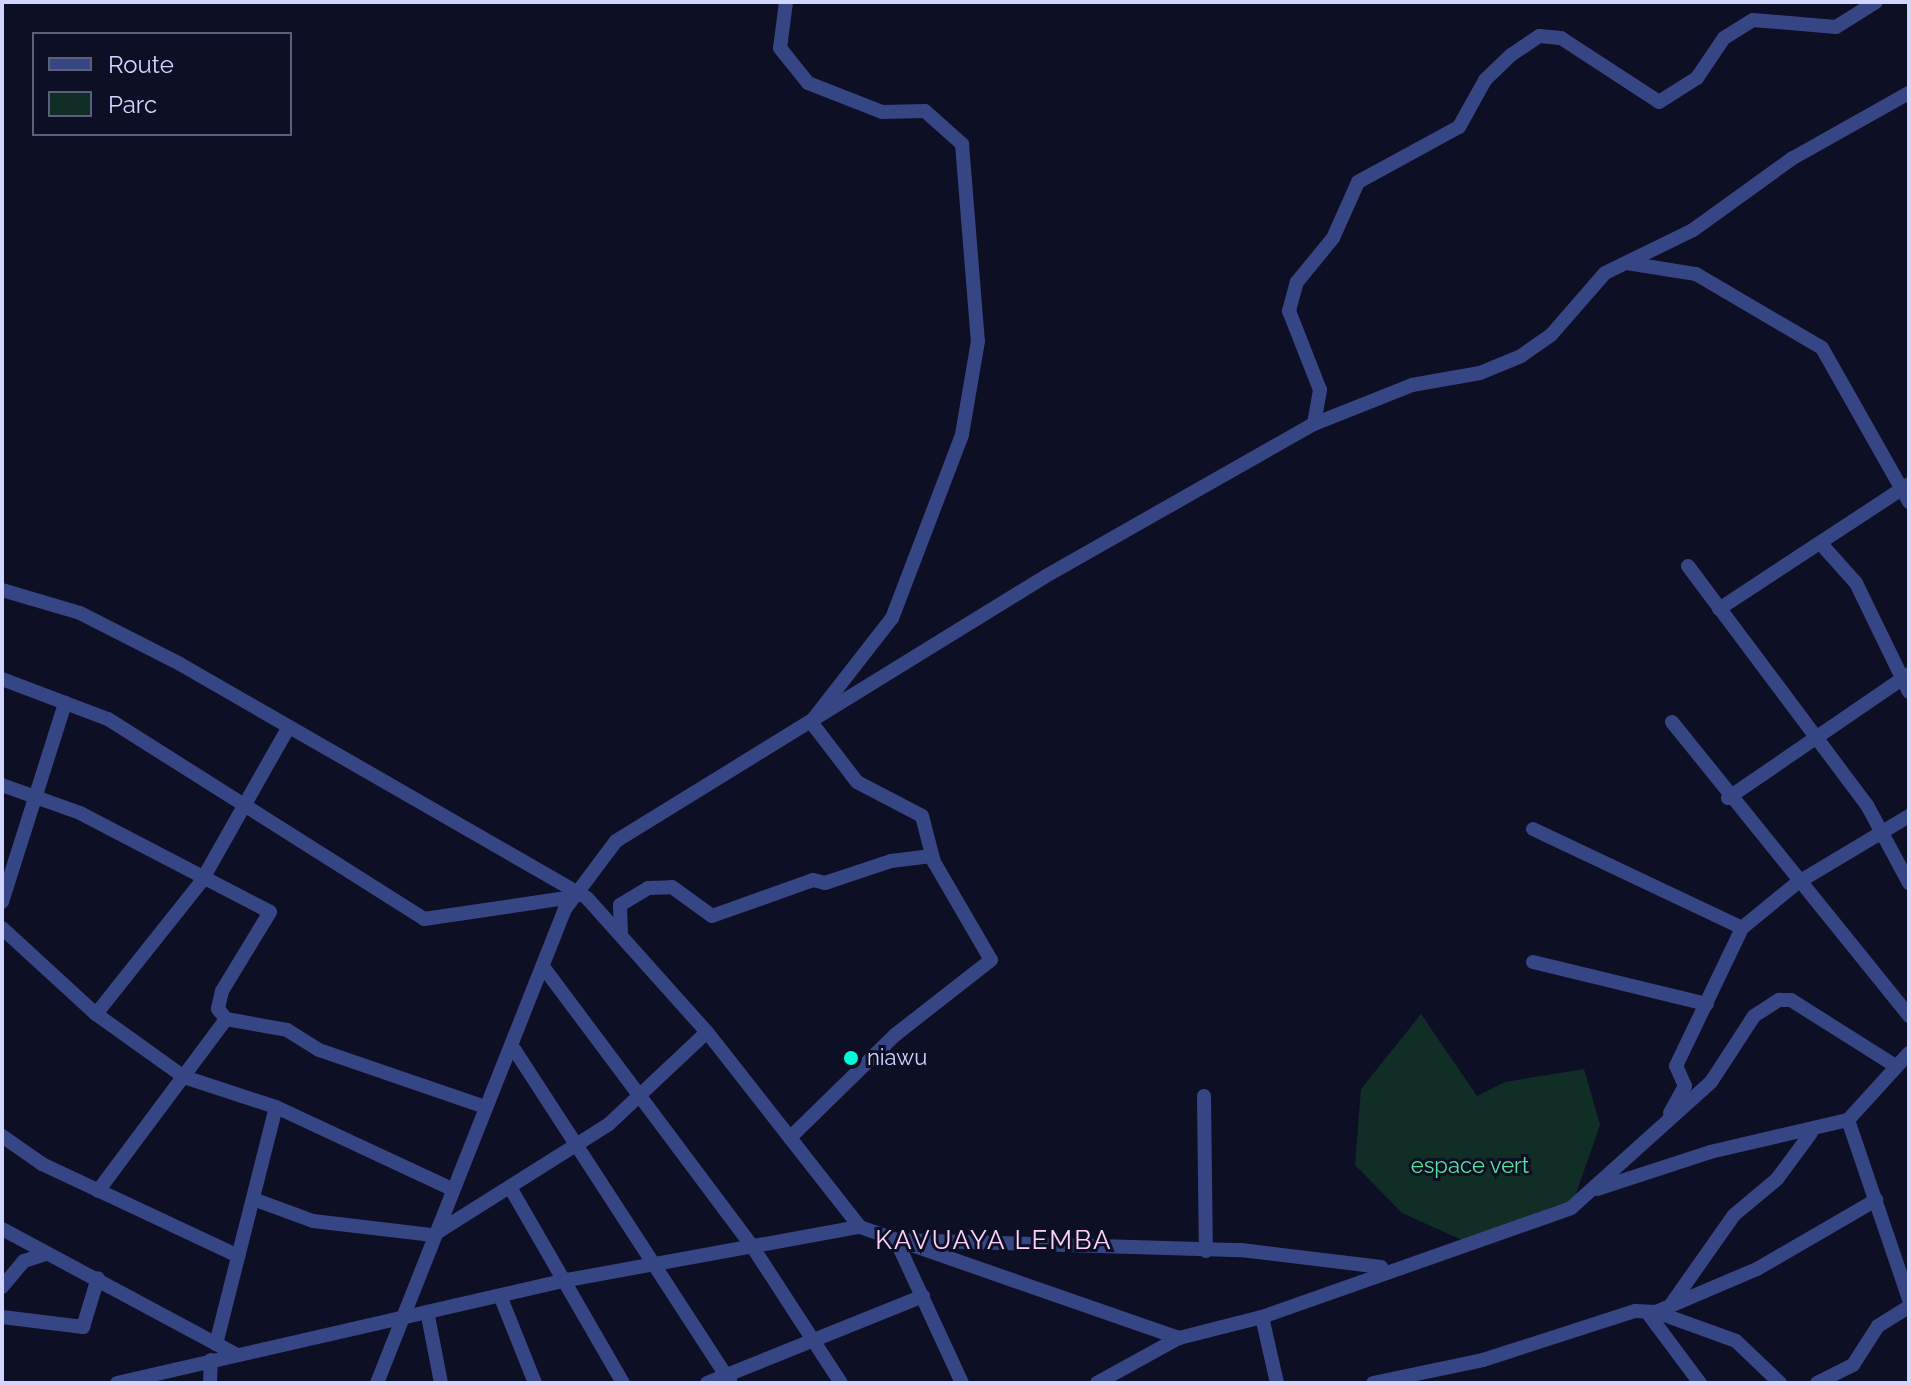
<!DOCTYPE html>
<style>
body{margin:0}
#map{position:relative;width:1911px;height:1385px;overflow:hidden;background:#0d0f24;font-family:Raleway,sans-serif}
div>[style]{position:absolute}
.green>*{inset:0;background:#102e26}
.minor>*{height:14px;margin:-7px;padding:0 7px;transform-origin:7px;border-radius:7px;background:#364685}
.dots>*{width:22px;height:22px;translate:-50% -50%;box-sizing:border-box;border:4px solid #0d0f24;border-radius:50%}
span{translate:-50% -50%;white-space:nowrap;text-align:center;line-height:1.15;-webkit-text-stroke:6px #0d0f24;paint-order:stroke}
.poi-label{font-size:22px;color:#d0d6ff}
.left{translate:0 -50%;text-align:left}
.park-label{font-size:22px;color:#57e49f}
.quarter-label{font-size:26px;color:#ffd2f9;letter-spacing:2px}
.frame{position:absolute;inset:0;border:4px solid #d0d6ff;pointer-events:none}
.legend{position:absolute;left:32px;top:32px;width:260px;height:104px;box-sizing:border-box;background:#0d0f24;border:2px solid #5b5f7c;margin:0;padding:10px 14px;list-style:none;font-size:24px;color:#d0d6ff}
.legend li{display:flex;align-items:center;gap:16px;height:40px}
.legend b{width:40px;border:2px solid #5b5f7c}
</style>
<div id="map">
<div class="green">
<div style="clip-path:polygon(1421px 1014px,1477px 1096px,1505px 1082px,1584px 1069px,1600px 1125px,1571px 1208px,1464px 1241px,1402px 1213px,1355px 1165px,1361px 1089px)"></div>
</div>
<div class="minor">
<div style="left:786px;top:2px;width:46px;rotate:97.4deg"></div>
<div style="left:780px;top:48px;width:45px;rotate:51.3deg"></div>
<div style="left:808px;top:83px;width:79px;rotate:21.4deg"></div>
<div style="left:882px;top:112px;width:43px;rotate:-1.3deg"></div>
<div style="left:925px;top:111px;width:50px;rotate:41.7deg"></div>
<div style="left:962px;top:144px;width:198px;rotate:85.4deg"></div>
<div style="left:978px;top:341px;width:95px;rotate:99.7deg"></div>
<div style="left:962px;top:435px;width:196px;rotate:110.9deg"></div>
<div style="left:892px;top:618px;width:132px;rotate:127.9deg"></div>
<div style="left:811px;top:722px;width:76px;rotate:52.5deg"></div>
<div style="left:857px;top:782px;width:73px;rotate:27.6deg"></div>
<div style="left:922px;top:816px;width:48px;rotate:75.4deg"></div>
<div style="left:934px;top:862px;width:113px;rotate:59.8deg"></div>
<div style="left:991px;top:960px;width:122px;rotate:142deg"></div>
<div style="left:895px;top:1035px;width:147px;rotate:135.6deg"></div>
<div style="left:1627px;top:263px;width:70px;rotate:9.1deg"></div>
<div style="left:1696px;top:274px;width:146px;rotate:30.4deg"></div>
<div style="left:1822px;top:348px;width:177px;rotate:60.5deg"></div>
<div style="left:1314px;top:424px;width:35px;rotate:-80deg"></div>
<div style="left:1320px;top:390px;width:85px;rotate:-111.4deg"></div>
<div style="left:1289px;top:311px;width:30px;rotate:-75deg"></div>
<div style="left:1297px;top:282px;width:57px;rotate:-50.7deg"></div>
<div style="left:1333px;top:238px;width:61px;rotate:-65.9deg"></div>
<div style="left:1358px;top:182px;width:115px;rotate:-28.6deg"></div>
<div style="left:1459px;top:127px;width:54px;rotate:-61deg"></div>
<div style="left:1485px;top:80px;width:36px;rotate:-44deg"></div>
<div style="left:1511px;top:55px;width:34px;rotate:-34deg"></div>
<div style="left:1539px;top:36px;width:22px;rotate:5deg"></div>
<div style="left:1561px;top:38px;width:117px;rotate:33.1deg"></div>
<div style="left:1659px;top:102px;width:45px;rotate:-32.3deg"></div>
<div style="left:1697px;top:78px;width:48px;rotate:-56deg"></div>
<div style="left:1724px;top:38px;width:34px;rotate:-32deg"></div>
<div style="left:1753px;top:20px;width:83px;rotate:4.8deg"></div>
<div style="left:1836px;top:27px;width:47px;rotate:-32deg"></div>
<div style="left:1822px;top:545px;width:51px;rotate:48.2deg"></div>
<div style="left:1856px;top:583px;width:121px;rotate:64.1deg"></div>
<div style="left:1688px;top:566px;width:299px;rotate:53.2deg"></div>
<div style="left:1867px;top:805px;width:89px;rotate:61.7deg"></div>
<div style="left:2px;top:590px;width:81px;rotate:16.4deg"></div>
<div style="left:80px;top:613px;width:112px;rotate:27deg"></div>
<div style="left:180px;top:664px;width:469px;rotate:29.9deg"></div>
<div style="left:587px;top:898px;width:180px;rotate:48.2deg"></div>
<div style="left:707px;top:1032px;width:248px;rotate:51.9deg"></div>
<div style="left:1719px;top:609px;width:227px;rotate:-33.3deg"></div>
<div style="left:2px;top:679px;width:113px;rotate:20.7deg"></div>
<div style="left:108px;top:719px;width:374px;rotate:32.3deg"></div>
<div style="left:424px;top:919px;width:151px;rotate:-8.4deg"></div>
<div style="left:1672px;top:722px;width:378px;rotate:51.1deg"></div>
<div style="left:2px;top:785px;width:83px;rotate:19.7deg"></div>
<div style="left:80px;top:813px;width:214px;rotate:27.5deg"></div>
<div style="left:270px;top:912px;width:92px;rotate:121.3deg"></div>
<div style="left:222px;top:991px;width:18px;rotate:103deg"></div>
<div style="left:218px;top:1009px;width:13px;rotate:51deg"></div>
<div style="left:1728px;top:798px;width:219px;rotate:-34.4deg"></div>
<div style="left:1533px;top:829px;width:231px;rotate:25.3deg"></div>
<div style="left:2px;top:902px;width:209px;rotate:-72.4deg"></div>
<div style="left:2px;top:928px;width:127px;rotate:42.5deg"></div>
<div style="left:96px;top:1014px;width:108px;rotate:35.6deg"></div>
<div style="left:184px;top:1077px;width:97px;rotate:18.1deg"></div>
<div style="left:276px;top:1107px;width:192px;rotate:25deg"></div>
<div style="left:621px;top:934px;width:29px;rotate:-92deg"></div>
<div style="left:620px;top:905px;width:33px;rotate:-31deg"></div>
<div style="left:648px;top:888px;width:24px;rotate:-2deg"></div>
<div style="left:672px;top:887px;width:49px;rotate:35.9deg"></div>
<div style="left:712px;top:916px;width:107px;rotate:-19.6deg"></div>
<div style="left:813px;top:880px;width:12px;rotate:14deg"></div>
<div style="left:825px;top:883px;width:70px;rotate:-18.4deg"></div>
<div style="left:891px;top:861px;width:41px;rotate:-7deg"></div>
<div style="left:1533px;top:962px;width:179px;rotate:13.6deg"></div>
<div style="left:544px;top:968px;width:344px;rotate:53.2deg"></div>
<div style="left:750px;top:1243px;width:167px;rotate:57deg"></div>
<div style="left:96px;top:1014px;width:169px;rotate:-51.5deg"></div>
<div style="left:201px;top:882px;width:177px;rotate:-60.5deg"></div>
<div style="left:514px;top:1049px;width:398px;rotate:57deg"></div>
<div style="left:1204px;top:1096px;width:155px;rotate:89.3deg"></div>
<div style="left:1670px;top:1113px;width:31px;rotate:-61deg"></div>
<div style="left:1685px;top:1086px;width:22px;rotate:-114deg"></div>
<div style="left:1676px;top:1066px;width:153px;rotate:-64.4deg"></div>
<div style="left:1742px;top:928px;width:71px;rotate:-39.3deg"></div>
<div style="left:1797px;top:883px;width:131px;rotate:-30.9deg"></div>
<div style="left:1848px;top:1120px;width:189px;rotate:71.2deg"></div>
<div style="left:2px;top:1136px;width:49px;rotate:35deg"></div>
<div style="left:42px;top:1164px;width:217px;rotate:25.1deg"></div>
<div style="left:511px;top:1189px;width:224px;rotate:60deg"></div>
<div style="left:1597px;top:1189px;width:119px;rotate:-18.1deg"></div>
<div style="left:1710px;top:1152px;width:142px;rotate:-13.1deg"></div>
<div style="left:1848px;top:1120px;width:91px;rotate:-47.7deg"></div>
<div style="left:98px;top:1191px;width:214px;rotate:-53.3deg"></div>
<div style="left:226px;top:1019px;width:62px;rotate:10.2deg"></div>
<div style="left:287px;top:1030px;width:38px;rotate:32deg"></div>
<div style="left:319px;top:1050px;width:173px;rotate:18.9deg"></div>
<div style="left:253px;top:1199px;width:64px;rotate:20.1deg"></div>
<div style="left:313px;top:1221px;width:121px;rotate:6.7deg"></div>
<div style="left:433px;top:1235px;width:208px;rotate:-32.2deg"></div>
<div style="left:609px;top:1124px;width:134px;rotate:-43.2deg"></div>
<div style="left:2px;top:1229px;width:264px;rotate:28.2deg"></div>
<div style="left:2px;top:1287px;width:34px;rotate:-50deg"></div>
<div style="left:24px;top:1261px;width:23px;rotate:-18deg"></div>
<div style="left:501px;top:1298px;width:92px;rotate:68.2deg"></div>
<div style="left:1670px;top:1306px;width:111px;rotate:-54.9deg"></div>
<div style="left:1734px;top:1215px;width:56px;rotate:-39.9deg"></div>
<div style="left:1777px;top:1179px;width:57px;rotate:-53.5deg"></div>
<div style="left:1647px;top:1312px;width:89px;rotate:53.3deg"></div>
<div style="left:1656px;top:1312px;width:85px;rotate:19.9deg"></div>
<div style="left:1736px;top:1341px;width:61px;rotate:43.7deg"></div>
<div style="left:428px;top:1316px;width:68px;rotate:79deg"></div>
<div style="left:2px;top:1317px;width:82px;rotate:7deg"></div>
<div style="left:83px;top:1327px;width:51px;rotate:-73deg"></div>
<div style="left:1262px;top:1317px;width:68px;rotate:77.2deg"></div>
<div style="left:216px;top:1344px;width:244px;rotate:-75.8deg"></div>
<div style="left:117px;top:1383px;width:462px;rotate:-12.9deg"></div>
<div style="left:567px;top:1280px;width:298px;rotate:-10.3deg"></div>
<div style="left:860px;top:1227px;width:338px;rotate:19.2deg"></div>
<div style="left:210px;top:1383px;width:23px;rotate:-88deg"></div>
<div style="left:377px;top:1383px;width:510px;rotate:-68.37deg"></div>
<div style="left:565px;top:909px;width:85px;rotate:-53.1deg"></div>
<div style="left:616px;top:841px;width:505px;rotate:-31.64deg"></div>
<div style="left:1046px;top:576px;width:308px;rotate:-29.6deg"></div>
<div style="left:1314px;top:424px;width:105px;rotate:-21.7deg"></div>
<div style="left:1412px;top:385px;width:69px;rotate:-10deg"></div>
<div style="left:1480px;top:373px;width:44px;rotate:-22.5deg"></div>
<div style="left:1521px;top:356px;width:37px;rotate:-35deg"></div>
<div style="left:1551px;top:335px;width:82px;rotate:-48.9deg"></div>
<div style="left:1605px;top:273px;width:98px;rotate:-26deg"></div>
<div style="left:1693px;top:230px;width:123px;rotate:-35.8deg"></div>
<div style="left:1793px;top:158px;width:133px;rotate:-29.3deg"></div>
<div style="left:707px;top:1383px;width:233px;rotate:-21.9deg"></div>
<div style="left:962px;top:1383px;width:157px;rotate:-114.8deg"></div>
<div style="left:896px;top:1240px;width:345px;rotate:1.7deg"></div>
<div style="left:1241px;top:1250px;width:141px;rotate:6.9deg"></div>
<div style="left:1097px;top:1383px;width:94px;rotate:-28.8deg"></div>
<div style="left:1179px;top:1338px;width:86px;rotate:-14.2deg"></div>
<div style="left:1262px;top:1317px;width:328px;rotate:-19.4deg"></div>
<div style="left:1571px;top:1208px;width:188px;rotate:-42deg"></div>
<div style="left:1711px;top:1082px;width:79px;rotate:-56.9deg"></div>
<div style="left:1754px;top:1016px;width:30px;rotate:-33deg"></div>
<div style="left:1779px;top:1000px;width:12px"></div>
<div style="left:1791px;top:1000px;width:122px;rotate:32.3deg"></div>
<div style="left:1373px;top:1383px;width:112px;rotate:-11.8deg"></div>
<div style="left:1483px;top:1360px;width:160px;rotate:-17.9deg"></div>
<div style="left:1635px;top:1311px;width:21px;rotate:3deg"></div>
<div style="left:1656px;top:1312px;width:110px;rotate:-23.1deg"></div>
<div style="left:1757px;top:1269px;width:138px;rotate:-30.1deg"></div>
<div style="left:1817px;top:1383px;width:40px;rotate:-26.6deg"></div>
<div style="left:1853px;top:1365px;width:46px;rotate:-57.3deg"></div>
<div style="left:1878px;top:1326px;width:36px;rotate:-32deg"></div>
</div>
<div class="dots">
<div style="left:851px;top:1058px;background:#00fbd8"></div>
</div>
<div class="poi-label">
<span class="left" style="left:867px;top:1058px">niawu</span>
</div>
<div class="park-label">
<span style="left:1470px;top:1166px">espace vert</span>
</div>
<div class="quarter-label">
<span style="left:994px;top:1241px">KAVUAYA LEMBA</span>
</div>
<div class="frame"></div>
<ul class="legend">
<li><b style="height:10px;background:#364685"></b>Route</li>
<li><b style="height:22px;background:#102e26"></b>Parc</li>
</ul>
</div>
